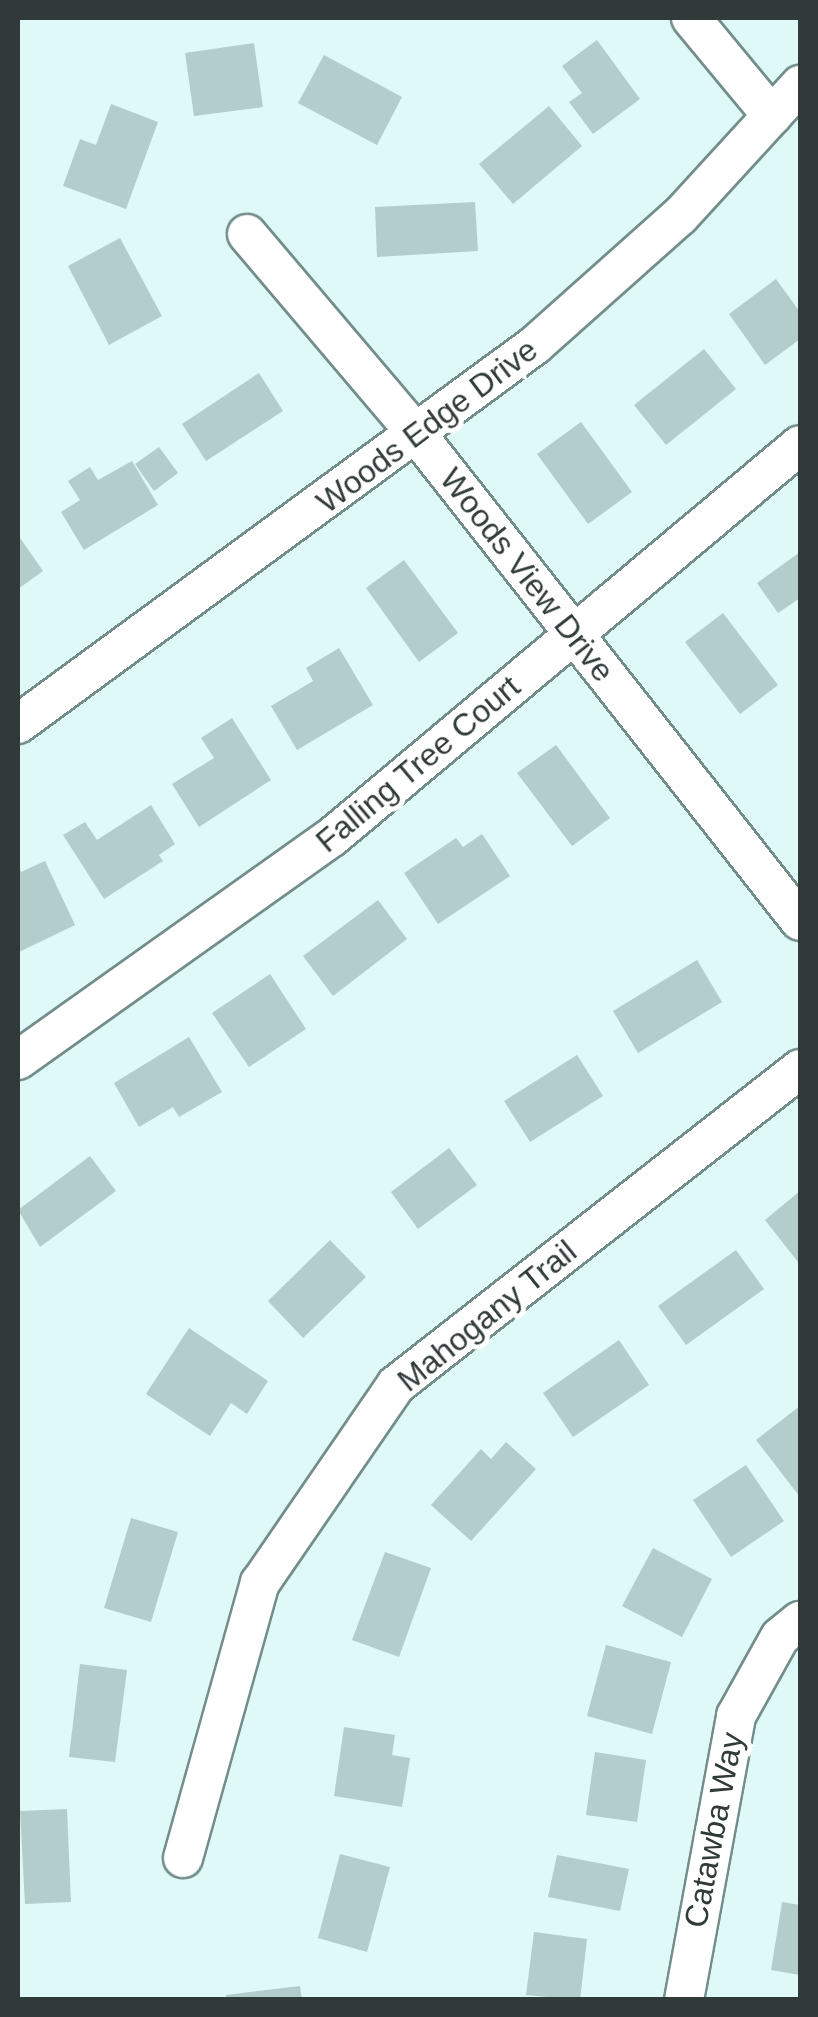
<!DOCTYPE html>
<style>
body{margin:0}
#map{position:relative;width:818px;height:2017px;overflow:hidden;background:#def9f7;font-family:Arial,sans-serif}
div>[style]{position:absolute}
.building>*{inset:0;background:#b2cdcb}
.roads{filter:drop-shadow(2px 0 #738d8b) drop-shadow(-2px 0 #738d8b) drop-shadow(0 2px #738d8b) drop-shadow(0 -2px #738d8b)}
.minor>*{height:38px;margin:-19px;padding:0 19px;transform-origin:19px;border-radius:19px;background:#fff}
span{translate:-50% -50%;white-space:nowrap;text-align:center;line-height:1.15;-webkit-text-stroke:10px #fff;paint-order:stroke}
.street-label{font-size:32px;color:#2f3a39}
.frame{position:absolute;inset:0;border:20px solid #2f3a39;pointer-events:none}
</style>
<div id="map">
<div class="building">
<div style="clip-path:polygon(597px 40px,640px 99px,593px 134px,569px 102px,582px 93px,562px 66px)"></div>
<div style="clip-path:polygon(254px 43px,263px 107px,194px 116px,185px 53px)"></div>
<div style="clip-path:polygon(324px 55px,402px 97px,377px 145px,298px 103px)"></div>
<div style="clip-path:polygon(111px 104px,158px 122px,126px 209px,63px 186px,80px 139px,96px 145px)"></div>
<div style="clip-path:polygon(549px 106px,582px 146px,513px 204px,479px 164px)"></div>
<div style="clip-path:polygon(475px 202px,478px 251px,377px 257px,375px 207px)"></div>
<div style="clip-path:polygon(120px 238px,162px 316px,109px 345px,68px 266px)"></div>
<div style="clip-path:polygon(776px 279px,800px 312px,800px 339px,765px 365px,729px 314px)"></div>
<div style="clip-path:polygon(704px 349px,736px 389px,666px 445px,634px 405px)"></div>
<div style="clip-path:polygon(259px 373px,283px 411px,206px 461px,182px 424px)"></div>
<div style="clip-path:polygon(581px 422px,632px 492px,588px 524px,537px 454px)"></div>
<div style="clip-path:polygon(159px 447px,178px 473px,154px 491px,135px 464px)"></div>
<div style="clip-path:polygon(132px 461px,158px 505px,84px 550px,61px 512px,80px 500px,68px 481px,90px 467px,98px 480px)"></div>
<div style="clip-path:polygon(18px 535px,43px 571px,18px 589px)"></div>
<div style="clip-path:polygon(800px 552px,800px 598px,778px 613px,757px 583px)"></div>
<div style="clip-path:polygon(404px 560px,458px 633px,419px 662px,366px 588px)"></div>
<div style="clip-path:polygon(723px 613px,778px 685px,740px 714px,685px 642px)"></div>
<div style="clip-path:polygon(339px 648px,373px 705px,297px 750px,271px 706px,313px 681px,306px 668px)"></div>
<div style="clip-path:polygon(232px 718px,271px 780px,199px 827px,172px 784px,214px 758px,201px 738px)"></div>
<div style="clip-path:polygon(556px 745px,610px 818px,572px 846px,517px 773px)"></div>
<div style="clip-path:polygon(151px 805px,175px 844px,159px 855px,163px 861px,104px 899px,63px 835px,85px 822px,97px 840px)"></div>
<div style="clip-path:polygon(482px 834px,510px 876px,438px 924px,404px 873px,456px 838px,463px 847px)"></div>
<div style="clip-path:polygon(45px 861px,75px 925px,19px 952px,18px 864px,21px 872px)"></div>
<div style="clip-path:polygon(378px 900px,407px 939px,333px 996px,303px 956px)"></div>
<div style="clip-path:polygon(697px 960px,722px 1002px,638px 1053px,613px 1011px)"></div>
<div style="clip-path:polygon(270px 974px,306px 1029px,249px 1067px,212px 1013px)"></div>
<div style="clip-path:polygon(189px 1037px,222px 1092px,179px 1117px,173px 1107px,139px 1127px,114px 1083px)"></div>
<div style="clip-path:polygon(577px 1055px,603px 1096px,530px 1142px,504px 1101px)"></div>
<div style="clip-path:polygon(449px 1148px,477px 1185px,418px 1229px,391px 1192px)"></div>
<div style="clip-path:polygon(90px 1156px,116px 1191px,40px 1247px,18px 1210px)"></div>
<div style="clip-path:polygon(800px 1191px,800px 1259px,798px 1262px,765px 1220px)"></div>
<div style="clip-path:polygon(330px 1240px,366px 1277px,303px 1338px,268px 1301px)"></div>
<div style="clip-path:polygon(736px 1250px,764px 1289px,686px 1345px,658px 1306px)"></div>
<div style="clip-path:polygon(189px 1328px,268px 1381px,247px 1414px,231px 1403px,210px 1436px,146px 1394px)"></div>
<div style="clip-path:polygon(619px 1340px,649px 1385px,573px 1437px,543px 1393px)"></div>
<div style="clip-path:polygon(800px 1406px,800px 1497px,756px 1440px)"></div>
<div style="clip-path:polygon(506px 1442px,536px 1469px,471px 1541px,431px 1505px,481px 1449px,491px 1459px)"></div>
<div style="clip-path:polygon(746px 1465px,784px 1521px,731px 1557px,693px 1500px)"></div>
<div style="clip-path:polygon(131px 1518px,178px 1532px,151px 1622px,104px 1608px)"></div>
<div style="clip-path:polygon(653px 1548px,712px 1579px,682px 1637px,622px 1606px)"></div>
<div style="clip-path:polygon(385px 1552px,431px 1568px,399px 1657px,352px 1640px)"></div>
<div style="clip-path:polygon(606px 1645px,671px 1662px,652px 1734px,587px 1716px)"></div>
<div style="clip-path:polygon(80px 1664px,127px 1670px,115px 1762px,69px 1757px)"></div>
<div style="clip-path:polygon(344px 1727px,395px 1735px,392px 1755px,410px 1758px,402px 1807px,334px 1796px)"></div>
<div style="clip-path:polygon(595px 1752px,646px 1760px,637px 1822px,586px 1815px)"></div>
<div style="clip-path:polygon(67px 1809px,71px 1902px,25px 1904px,20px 1811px)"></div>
<div style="clip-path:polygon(340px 1854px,390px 1867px,367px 1952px,318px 1938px)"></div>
<div style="clip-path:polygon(557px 1855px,629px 1869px,620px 1911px,548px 1897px)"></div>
<div style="clip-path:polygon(782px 1902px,800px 1905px,800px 1975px,771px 1970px)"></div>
<div style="clip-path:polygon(534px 1932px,587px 1939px,580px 2000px,526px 1995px)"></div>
<div style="clip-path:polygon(300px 1986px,302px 2000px,227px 2000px,226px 1995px)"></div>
</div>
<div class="roads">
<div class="minor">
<div style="left:691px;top:18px;width:127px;rotate:50.4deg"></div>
<div style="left:247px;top:234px;width:260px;rotate:49.7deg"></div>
<div style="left:415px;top:432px;width:622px;rotate:51.79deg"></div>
<div style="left:18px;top:724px;width:641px;rotate:-36.24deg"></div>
<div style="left:535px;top:345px;width:194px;rotate:-41.7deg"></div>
<div style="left:680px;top:216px;width:178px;rotate:-47.5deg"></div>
<div style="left:18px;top:1060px;width:385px;rotate:-35.4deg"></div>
<div style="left:332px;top:837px;width:610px;rotate:-39.95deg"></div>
<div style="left:183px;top:1858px;width:286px;rotate:-74.4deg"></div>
<div style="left:260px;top:1583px;width:240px;rotate:-55.5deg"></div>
<div style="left:396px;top:1385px;width:513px;rotate:-38.03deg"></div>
<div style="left:684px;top:2000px;width:289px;rotate:-79.6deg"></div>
<div style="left:736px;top:1716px;width:90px;rotate:-60.9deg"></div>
<div style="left:780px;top:1637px;width:26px;rotate:-39deg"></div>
</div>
</div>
<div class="street-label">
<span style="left:427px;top:426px;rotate:-37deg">Woods Edge Drive</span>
<span style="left:527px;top:575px;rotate:52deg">Woods View Drive</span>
<span style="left:418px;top:764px;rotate:-40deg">Falling Tree Court</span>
<span style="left:487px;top:1316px;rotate:-39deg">Mahogany Trail</span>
<span style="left:714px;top:1830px;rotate:-79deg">Catawba Way</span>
</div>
<div class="frame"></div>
</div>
